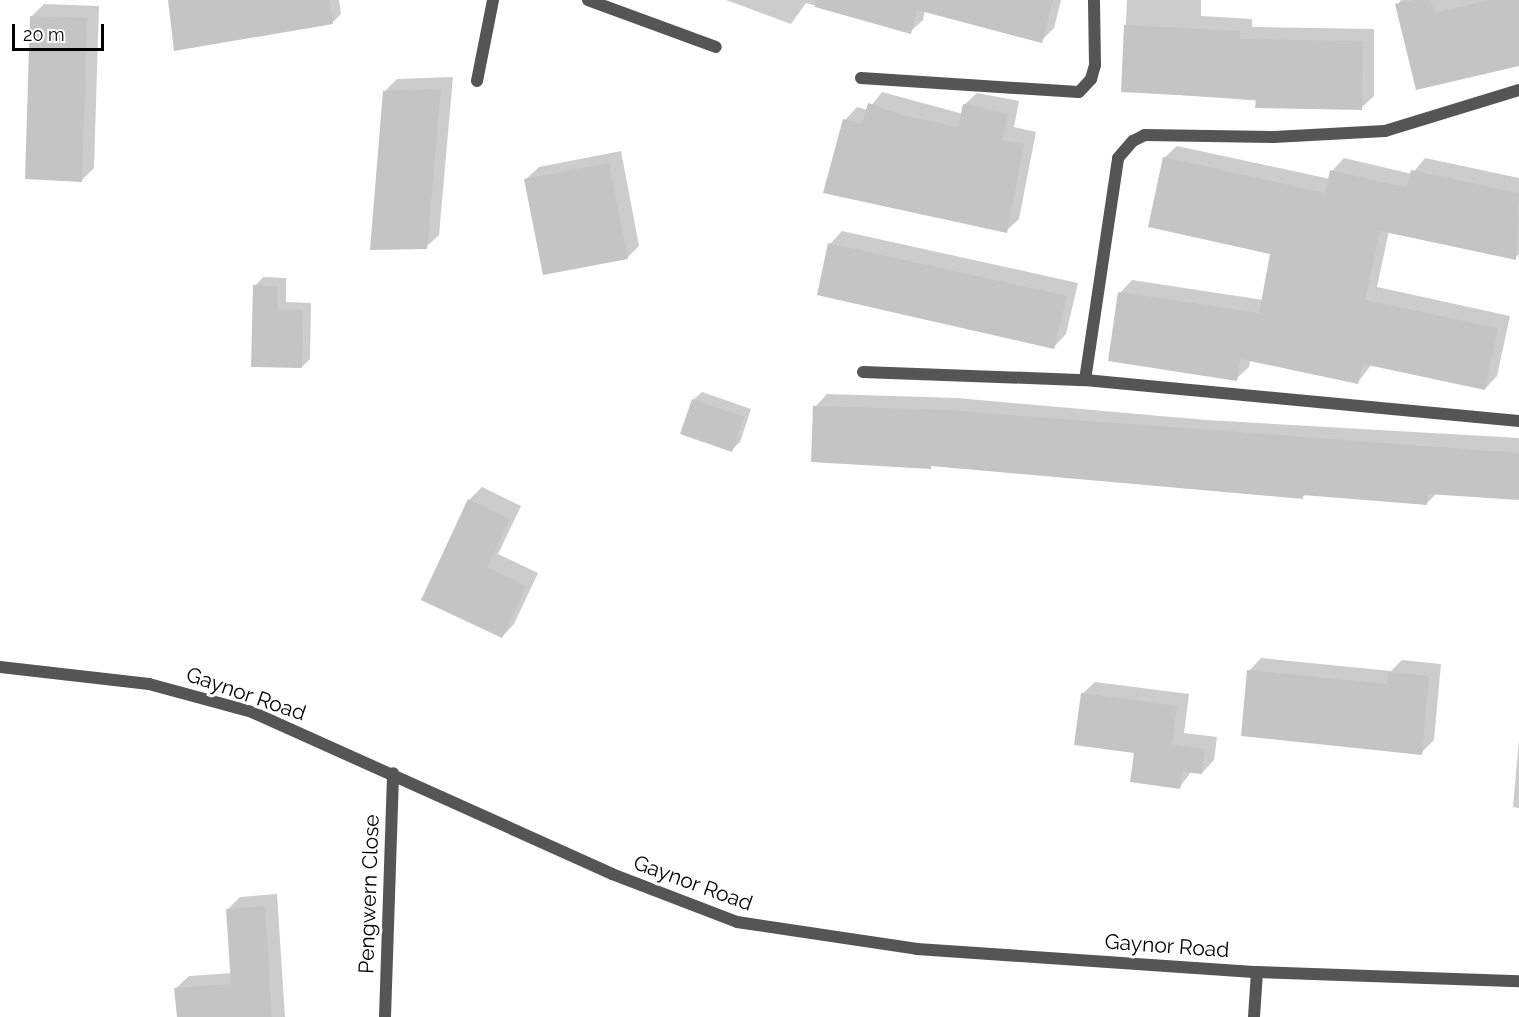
<!DOCTYPE html>
<style>
body{margin:0}
#map{position:relative;width:1519px;height:1017px;overflow:hidden;background:#fff;font-family:Raleway,sans-serif}
div>[style]{position:absolute}
.shadow>*{inset:0;background:#0003}
.building>*{inset:0;background:#c4c4c4}
.lane>*{height:12px;margin:-6px;padding:0 6px;transform-origin:6px;border-radius:6px;background:#555}
.street>*{height:12px;margin:-6px;padding:0 6px;transform-origin:6px;border-radius:6px;background:#555}
span{translate:-50% -50%;white-space:nowrap;text-align:center;line-height:1.15;-webkit-text-stroke:6px #fff;paint-order:stroke}
.street-label{font-size:21px;color:#000}
.scale{position:absolute;left:12px;top:24px;width:92px;height:27px;box-sizing:border-box;border:3px solid #000;border-top:0;padding-left:8px;font-size:18px;line-height:21px;white-space:nowrap;color:#000;-webkit-text-stroke:4px #fff;paint-order:stroke}
</style>
<div id="map">
<div class="shadow">
<div style="clip-path:polygon(169px 0,339px 0,341px 14px,333px 22px)"></div>
<div style="clip-path:polygon(726px 0,1061px 0,1054px 28px,1041px 41px,925px 11px,923px 20px,910px 32px,806px 3px,791px 24px)"></div>
<div style="clip-path:polygon(1127px 0,1201px 0,1201px 16px,1252px 19px,1252px 27px,1374px 29px,1374px 96px,1361px 108px,1123px 91px)"></div>
<div style="clip-path:polygon(1401px 0,1519px 0,1519px 64px,1397px 5px)"></div>
<div style="clip-path:polygon(44px 4px,99px 6px,94px 168px,81px 181px,31px 17px)"></div>
<div style="clip-path:polygon(453px 77px,439px 235px,426px 247px,384px 92px,397px 79px)"></div>
<div style="clip-path:polygon(882px 92px,963px 114px,964px 105px,977px 93px,1019px 101px,1014px 127px,1036px 132px,1019px 219px,1006px 231px,845px 120px,857px 107px,868px 110px)"></div>
<div style="clip-path:polygon(1177px 146px,1330px 179px,1332px 171px,1344px 158px,1412px 174px,1425px 158px,1519px 178px,1519px 254px,1515px 258px,1389px 231px,1377px 287px,1510px 316px,1497px 376px,1485px 389px,1372px 364px,1358px 382px,1250px 359px,1249px 367px,1236px 379px,1120px 293px,1132px 280px,1263px 300px,1272px 253px,1164px 158px)"></div>
<div style="clip-path:polygon(621px 151px,639px 246px,627px 258px,526px 179px,539px 167px)"></div>
<div style="clip-path:polygon(842px 231px,1078px 283px,1066px 334px,1054px 347px,830px 244px)"></div>
<div style="clip-path:polygon(263px 277px,286px 278px,286px 302px,311px 303px,310px 359px,302px 367px,255px 286px)"></div>
<div style="clip-path:polygon(702px 392px,751px 409px,740px 442px,732px 450px,693px 400px)"></div>
<div style="clip-path:polygon(827px 394px,957px 398px,1206px 420px,1519px 438px,1519px 499px,1437px 493px,1426px 504px,1306px 494px,1302px 498px,933px 464px,930px 468px,815px 407px)"></div>
<div style="clip-path:polygon(482px 487px,521px 506px,498px 554px,538px 573px,514px 624px,502px 637px,469px 500px)"></div>
<div style="clip-path:polygon(1261px 658px,1391px 671px,1402px 660px,1441px 664px,1434px 740px,1421px 753px,1249px 671px)"></div>
<div style="clip-path:polygon(1095px 682px,1189px 694px,1184px 733px,1217px 737px,1214px 760px,1202px 773px,1192px 771px,1179px 788px,1136px 752px,1082px 694px)"></div>
<div style="clip-path:polygon(1519px 740px,1519px 808px,1513px 807px)"></div>
<div style="clip-path:polygon(277px 894px,285px 1017px,178px 1017px,176px 988px,189px 976px,232px 973px,228px 909px,240px 897px)"></div>
</div>
<div class="building">
<div style="clip-path:polygon(168px 0,330px 0,333px 24px,174px 51px)"></div>
<div style="clip-path:polygon(816px 0,1053px 0,1042px 43px,917px 10px,911px 34px,815px 7px)"></div>
<div style="clip-path:polygon(1413px 0,1431px 0,1434px 13px,1489px 0,1519px 0,1519px 66px,1416px 90px,1395px 4px)"></div>
<div style="clip-path:polygon(30px 16px,87px 18px,82px 182px,25px 179px)"></div>
<div style="clip-path:polygon(1124px 25px,1240px 31px,1240px 39px,1363px 41px,1362px 110px,1255px 108px,1256px 99px,1121px 92px)"></div>
<div style="clip-path:polygon(441px 89px,427px 249px,370px 250px,383px 91px)"></div>
<div style="clip-path:polygon(868px 103px,906px 116px,958px 127px,963px 104px,1008px 114px,1002px 140px,1024px 144px,1007px 233px,823px 193px,843px 119px,862px 124px)"></div>
<div style="clip-path:polygon(1163px 157px,1325px 193px,1330px 170px,1407px 188px,1411px 170px,1519px 193px,1516px 260px,1380px 231px,1365px 300px,1498px 328px,1485px 390px,1363px 364px,1358px 384px,1240px 359px,1237px 381px,1108px 361px,1118px 292px,1259px 313px,1270px 254px,1148px 227px)"></div>
<div style="clip-path:polygon(609px 163px,628px 259px,543px 275px,524px 179px)"></div>
<div style="clip-path:polygon(828px 243px,1067px 296px,1054px 349px,817px 295px)"></div>
<div style="clip-path:polygon(253px 285px,278px 286px,278px 310px,303px 310px,302px 368px,251px 367px)"></div>
<div style="clip-path:polygon(692px 399px,744px 417px,732px 452px,680px 434px)"></div>
<div style="clip-path:polygon(813px 406px,944px 410px,1519px 453px,1519px 500px,1428px 494px,1427px 505px,1303px 495px,1303px 499px,931px 466px,931px 469px,811px 462px)"></div>
<div style="clip-path:polygon(468px 499px,510px 519px,487px 567px,526px 586px,502px 638px,421px 600px)"></div>
<div style="clip-path:polygon(1247px 670px,1387px 684px,1388px 672px,1429px 676px,1422px 755px,1241px 736px)"></div>
<div style="clip-path:polygon(1081px 693px,1177px 706px,1172px 745px,1205px 749px,1202px 774px,1183px 772px,1180px 789px,1130px 782px,1134px 753px,1074px 745px)"></div>
<div style="clip-path:polygon(265px 906px,272px 1017px,177px 1017px,174px 988px,231px 984px,226px 909px)"></div>
</div>
<div class="lane">
<div style="left:588px;top:0;width:136px;rotate:20.2deg"></div>
<div style="left:861px;top:78px;width:218px;rotate:3.7deg"></div>
<div style="left:1079px;top:92px;width:18px;rotate:-47deg"></div>
<div style="left:1091px;top:79px;width:15px;rotate:-74deg"></div>
<div style="left:1095px;top:65px;width:65px;rotate:-90.9deg"></div>
<div style="left:477px;top:81px;width:83px;rotate:-78.8deg"></div>
</div>
<div class="street">
<div style="left:863px;top:372px;width:222px;rotate:2.1deg"></div>
<div style="left:1085px;top:380px;width:436px;rotate:5.4deg"></div>
<div style="left:1085px;top:380px;width:224px;rotate:-81.5deg"></div>
<div style="left:1118px;top:158px;width:23px;rotate:-49deg"></div>
<div style="left:1133px;top:141px;width:13px;rotate:-27deg"></div>
<div style="left:1145px;top:135px;width:129px;rotate:0.9deg"></div>
<div style="left:1274px;top:137px;width:111px;rotate:-3.1deg"></div>
<div style="left:1385px;top:131px;width:140px;rotate:-17deg"></div>
<div style="left:0;top:667px;width:150px;rotate:6.5deg"></div>
<div style="left:149px;top:684px;width:107px;rotate:15.2deg"></div>
<div style="left:252px;top:712px;width:395px;rotate:24.2deg"></div>
<div style="left:612px;top:874px;width:134px;rotate:21deg"></div>
<div style="left:737px;top:922px;width:182px;rotate:8.5deg"></div>
<div style="left:917px;top:949px;width:341px;rotate:3.9deg"></div>
<div style="left:1257px;top:972px;width:262px;rotate:2deg"></div>
<div style="left:385px;top:1017px;width:244px;rotate:-88.1deg"></div>
<div style="left:1254px;top:1017px;width:45px;rotate:-86.2deg"></div>
</div>
<div class="street-label">
<span style="left:246px;top:694px;rotate:19deg">Gaynor Road</span>
<span style="left:693px;top:883px;rotate:20deg">Gaynor Road</span>
<span style="left:369px;top:894px;rotate:-88deg">Pengwern Close</span>
<span style="left:1167px;top:946px;rotate:4deg">Gaynor Road</span>
</div>
<div class="scale">20 m</div>
</div>
